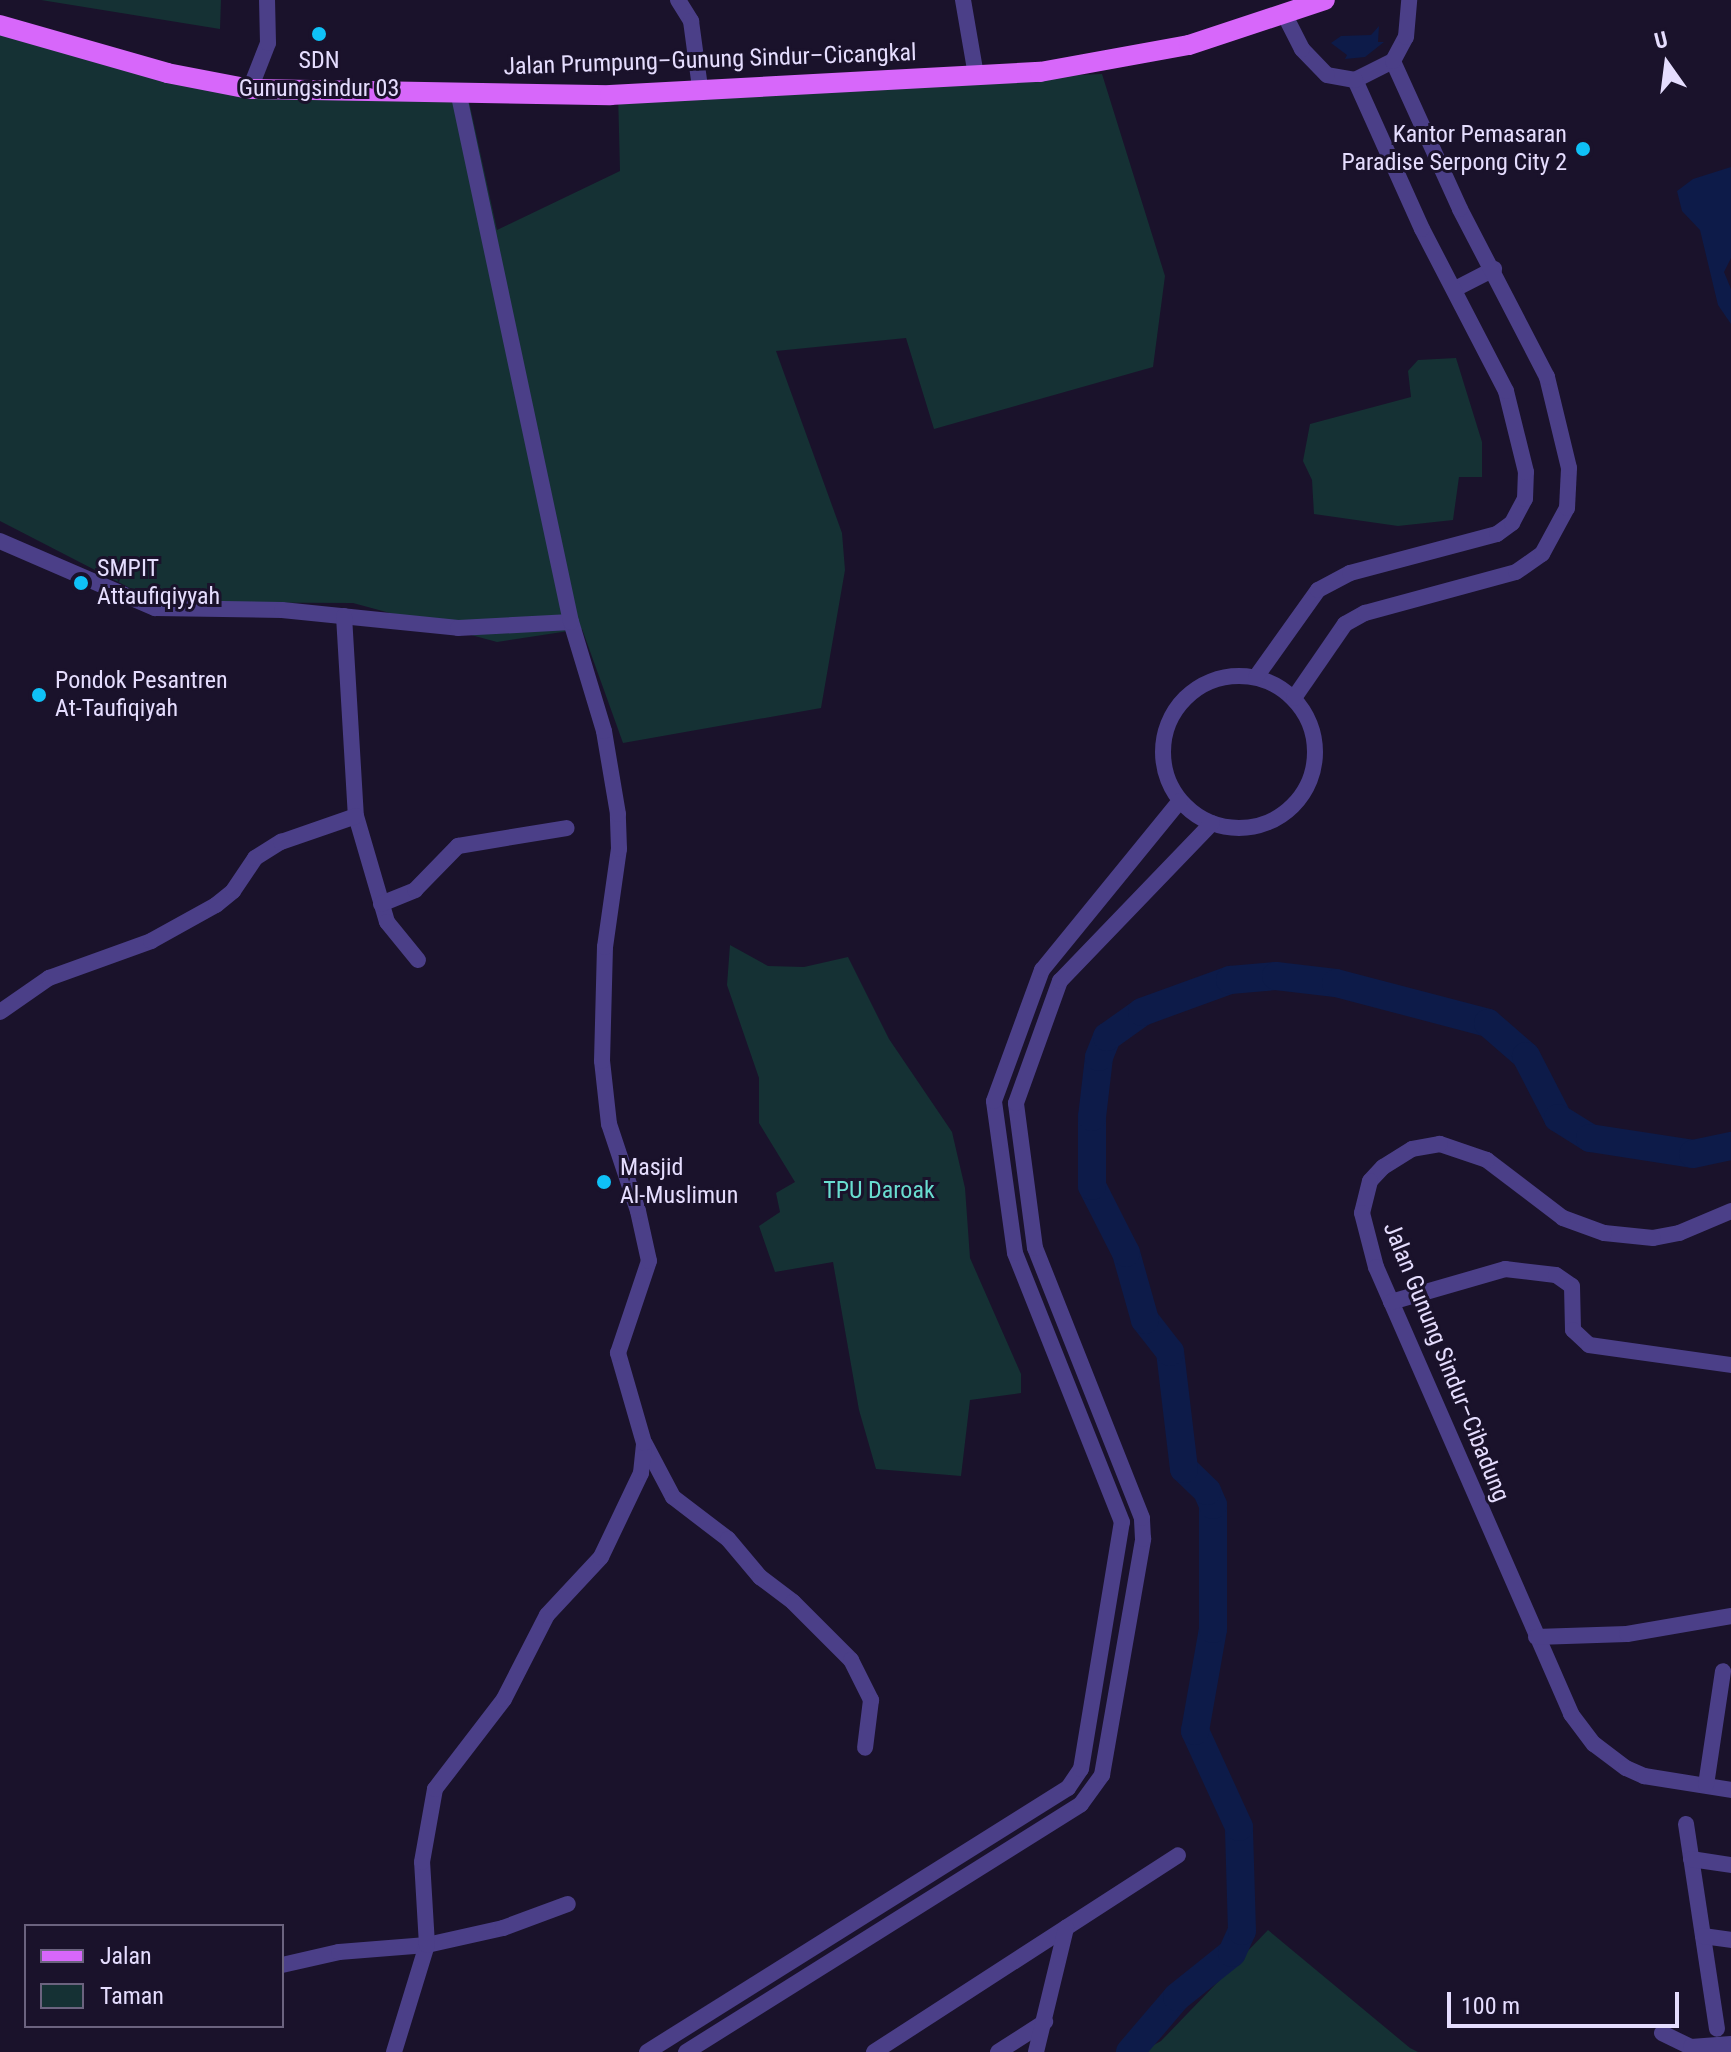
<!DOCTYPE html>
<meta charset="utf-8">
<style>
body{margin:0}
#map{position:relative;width:1731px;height:2052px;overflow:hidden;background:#1a122b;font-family:"Roboto Condensed",sans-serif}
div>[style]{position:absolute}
.green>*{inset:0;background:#153134}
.water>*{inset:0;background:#0d1b49}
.river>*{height:28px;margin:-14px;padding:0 14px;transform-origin:14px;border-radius:14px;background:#0d1b49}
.minor>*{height:16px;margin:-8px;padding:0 8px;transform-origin:8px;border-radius:8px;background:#4b3f88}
.minor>.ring{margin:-8px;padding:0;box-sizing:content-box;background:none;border:16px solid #4b3f88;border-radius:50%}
.major>*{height:20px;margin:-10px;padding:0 10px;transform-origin:10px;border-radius:10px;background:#d767fa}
.dots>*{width:22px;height:22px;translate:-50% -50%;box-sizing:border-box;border:4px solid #1a122b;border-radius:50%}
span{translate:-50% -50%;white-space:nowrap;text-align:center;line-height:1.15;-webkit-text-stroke:6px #1a122b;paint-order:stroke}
.street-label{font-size:24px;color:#e5ddfe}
.poi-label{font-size:24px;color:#e5ddfe}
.right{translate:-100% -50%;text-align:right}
.left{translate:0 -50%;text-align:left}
.park-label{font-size:24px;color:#69ddd0}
.legend{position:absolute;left:24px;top:1924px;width:260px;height:104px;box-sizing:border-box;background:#1a122b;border:2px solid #6b637f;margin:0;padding:10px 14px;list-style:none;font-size:24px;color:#e5ddfe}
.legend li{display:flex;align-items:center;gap:16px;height:40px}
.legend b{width:40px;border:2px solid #6b637f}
.north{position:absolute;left:1627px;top:24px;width:80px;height:80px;-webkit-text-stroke:6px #1a122b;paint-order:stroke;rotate:346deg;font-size:22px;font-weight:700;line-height:32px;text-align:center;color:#e5ddfe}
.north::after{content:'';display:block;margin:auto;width:28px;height:36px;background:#e5ddfe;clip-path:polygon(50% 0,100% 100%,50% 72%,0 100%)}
.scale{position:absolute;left:1447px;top:1992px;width:232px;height:36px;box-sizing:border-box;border:4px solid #e5ddfe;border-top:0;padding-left:10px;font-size:24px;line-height:28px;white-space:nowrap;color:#e5ddfe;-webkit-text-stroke:6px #1a122b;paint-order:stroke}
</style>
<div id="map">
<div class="green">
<div style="clip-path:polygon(41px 0,221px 0,220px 29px)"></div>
<div style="clip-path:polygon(0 19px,234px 85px,467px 92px,497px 230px,620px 171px,618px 92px,1102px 74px,1165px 276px,1153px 367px,934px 429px,906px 338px,776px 351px,842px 533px,845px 570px,821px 708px,623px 743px,582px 629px,497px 642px,353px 603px,157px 602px,0 521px)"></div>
<div style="clip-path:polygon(1456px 358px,1482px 442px,1482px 477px,1459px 477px,1453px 520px,1398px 526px,1314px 514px,1312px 480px,1303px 461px,1310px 424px,1411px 397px,1408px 371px,1418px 360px)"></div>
<div style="clip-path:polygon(730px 945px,768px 966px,804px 967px,848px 957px,889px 1039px,952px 1132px,965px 1188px,970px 1258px,1021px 1374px,1021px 1393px,970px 1400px,961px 1476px,876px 1469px,859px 1410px,833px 1262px,775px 1272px,759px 1226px,780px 1212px,776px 1193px,795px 1182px,759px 1123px,759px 1078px,727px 985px)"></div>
<div style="clip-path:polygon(1268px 1930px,1410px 2048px,1418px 2052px,1141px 2052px,1161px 2041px)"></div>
</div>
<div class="water">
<div style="clip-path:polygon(1379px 26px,1378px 42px,1384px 42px,1365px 57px,1345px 59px,1347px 55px,1331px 43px,1341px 36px,1371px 35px)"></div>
<div style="clip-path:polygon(1731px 167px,1731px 258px,1724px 272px,1731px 289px,1731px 324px,1718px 305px,1700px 230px,1682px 211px,1677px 191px,1693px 179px)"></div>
</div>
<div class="river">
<div style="left:1130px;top:2052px;width:72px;rotate:-49.5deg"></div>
<div style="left:1177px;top:1997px;width:70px;rotate:-38.7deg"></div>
<div style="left:1232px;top:1953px;width:24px;rotate:-66deg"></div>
<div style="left:1242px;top:1931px;width:104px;rotate:-91.7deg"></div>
<div style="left:1239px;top:1827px;width:106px;rotate:-114.6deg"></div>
<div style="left:1195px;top:1731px;width:104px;rotate:-80deg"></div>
<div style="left:1213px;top:1629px;width:124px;rotate:-90deg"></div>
<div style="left:1213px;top:1505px;width:15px;rotate:-113deg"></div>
<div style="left:1207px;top:1491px;width:32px;rotate:-136deg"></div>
<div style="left:1184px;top:1469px;width:118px;rotate:-96.8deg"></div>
<div style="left:1170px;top:1352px;width:41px;rotate:-128deg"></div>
<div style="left:1145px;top:1320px;width:70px;rotate:-105.8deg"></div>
<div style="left:1126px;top:1253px;width:75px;rotate:-116.9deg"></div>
<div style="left:1092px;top:1186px;width:69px;rotate:-90deg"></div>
<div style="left:1092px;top:1117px;width:60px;rotate:-83.3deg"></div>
<div style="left:1099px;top:1057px;width:22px;rotate:-68deg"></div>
<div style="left:1107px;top:1037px;width:43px;rotate:-35.5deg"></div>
<div style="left:1142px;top:1012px;width:94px;rotate:-20deg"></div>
<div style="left:1230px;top:980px;width:46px;rotate:-5deg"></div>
<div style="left:1276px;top:976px;width:60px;rotate:6.7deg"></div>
<div style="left:1336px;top:983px;width:157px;rotate:14.7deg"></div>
<div style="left:1488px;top:1023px;width:50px;rotate:41deg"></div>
<div style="left:1526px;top:1056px;width:70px;rotate:62.7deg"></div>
<div style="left:1558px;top:1118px;width:38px;rotate:32deg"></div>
<div style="left:1590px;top:1138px;width:104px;rotate:8.8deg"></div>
<div style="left:1693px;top:1154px;width:39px;rotate:-12deg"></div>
</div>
<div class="minor">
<div style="left:678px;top:0;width:25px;rotate:58deg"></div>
<div style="left:691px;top:21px;width:68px;rotate:82.3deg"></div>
<div style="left:963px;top:0;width:76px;rotate:80.2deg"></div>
<div style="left:1355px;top:80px;width:42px;rotate:-26.6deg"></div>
<div style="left:250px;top:89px;width:49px;rotate:-68.6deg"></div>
<div style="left:268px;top:43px;width:43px;rotate:-91.3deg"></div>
<div style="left:1455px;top:289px;width:44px;rotate:-27.1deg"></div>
<div style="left:0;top:541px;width:169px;rotate:23.4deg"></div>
<div style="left:155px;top:608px;width:127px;rotate:0.9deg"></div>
<div style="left:282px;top:610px;width:177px;rotate:5.8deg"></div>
<div style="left:458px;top:628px;width:113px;rotate:-3deg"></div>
<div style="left:344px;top:616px;width:200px;rotate:86.6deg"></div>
<div style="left:356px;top:816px;width:110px;rotate:73.7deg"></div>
<div style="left:387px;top:922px;width:49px;rotate:50.8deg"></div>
<div class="ring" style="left:1163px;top:676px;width:136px;height:136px"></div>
<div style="left:1256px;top:677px;width:107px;rotate:-54.5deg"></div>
<div style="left:1318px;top:590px;width:36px;rotate:-28deg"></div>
<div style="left:1350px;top:573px;width:152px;rotate:-14.9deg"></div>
<div style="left:1497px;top:534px;width:19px;rotate:-36deg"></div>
<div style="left:1512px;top:523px;width:27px;rotate:-62deg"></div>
<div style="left:1525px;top:499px;width:27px;rotate:-88deg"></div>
<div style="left:1526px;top:472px;width:83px;rotate:-103.9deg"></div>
<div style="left:1506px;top:391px;width:182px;rotate:-117.4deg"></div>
<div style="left:1422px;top:229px;width:163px;rotate:-114.2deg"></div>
<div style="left:1355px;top:80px;width:28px;rotate:-170deg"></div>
<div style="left:1327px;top:75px;width:36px;rotate:-134deg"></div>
<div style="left:1302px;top:49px;width:39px;rotate:-117deg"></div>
<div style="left:1294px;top:698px;width:90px;rotate:-55.4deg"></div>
<div style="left:1345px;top:624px;width:23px;rotate:-29deg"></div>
<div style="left:1365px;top:613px;width:156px;rotate:-15.2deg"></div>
<div style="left:1516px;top:572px;width:32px;rotate:-35deg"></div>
<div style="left:1542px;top:554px;width:52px;rotate:-61.5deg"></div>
<div style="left:1567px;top:508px;width:40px;rotate:-87.1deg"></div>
<div style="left:1569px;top:468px;width:94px;rotate:-103.6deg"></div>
<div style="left:1547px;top:377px;width:189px;rotate:-117.4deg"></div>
<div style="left:1460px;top:209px;width:162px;rotate:-114.4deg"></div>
<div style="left:1393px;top:61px;width:27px;rotate:-62deg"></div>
<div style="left:1406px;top:37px;width:37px;rotate:-85deg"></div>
<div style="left:381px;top:904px;width:37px;rotate:-22deg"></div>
<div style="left:415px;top:890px;width:62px;rotate:-45.7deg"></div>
<div style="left:458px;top:846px;width:110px;rotate:-9.4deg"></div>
<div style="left:0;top:1012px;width:60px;rotate:-34.8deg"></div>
<div style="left:49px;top:978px;width:109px;rotate:-19.9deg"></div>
<div style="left:151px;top:941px;width:74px;rotate:-29deg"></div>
<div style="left:216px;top:905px;width:22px;rotate:-39deg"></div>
<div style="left:233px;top:891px;width:40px;rotate:-56deg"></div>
<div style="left:255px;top:858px;width:31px;rotate:-32deg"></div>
<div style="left:281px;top:842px;width:79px;rotate:-19.1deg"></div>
<div style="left:1731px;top:1211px;width:56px;rotate:157.1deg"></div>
<div style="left:1679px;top:1233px;width:26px;rotate:169deg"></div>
<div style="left:1653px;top:1238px;width:49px;rotate:-174.2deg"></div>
<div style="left:1604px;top:1233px;width:44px;rotate:-159.9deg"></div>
<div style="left:1563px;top:1218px;width:96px;rotate:-142.7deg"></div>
<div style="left:1487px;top:1160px;width:50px;rotate:-161.2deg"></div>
<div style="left:1440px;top:1144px;width:28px;rotate:170deg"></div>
<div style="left:1412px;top:1149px;width:34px;rotate:148deg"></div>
<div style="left:1383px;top:1167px;width:19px;rotate:133deg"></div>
<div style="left:1370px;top:1181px;width:33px;rotate:104deg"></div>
<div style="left:1362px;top:1213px;width:56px;rotate:75.5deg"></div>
<div style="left:1376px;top:1267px;width:488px;rotate:66.4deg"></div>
<div style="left:1571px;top:1714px;width:38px;rotate:53deg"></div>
<div style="left:1594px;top:1744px;width:40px;rotate:37deg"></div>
<div style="left:1626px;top:1768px;width:20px;rotate:24deg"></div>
<div style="left:1644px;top:1776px;width:88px;rotate:9.1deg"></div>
<div style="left:1391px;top:1302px;width:119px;rotate:-16.1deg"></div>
<div style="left:1505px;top:1269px;width:51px;rotate:6.7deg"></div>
<div style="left:1556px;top:1275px;width:19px;rotate:35deg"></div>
<div style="left:1572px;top:1286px;width:44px;rotate:88.7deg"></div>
<div style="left:1573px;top:1330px;width:22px;rotate:43deg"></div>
<div style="left:1589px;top:1345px;width:143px;rotate:8deg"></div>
<div style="left:645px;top:1444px;width:60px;rotate:62.2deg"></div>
<div style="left:673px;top:1497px;width:69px;rotate:37.4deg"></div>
<div style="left:728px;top:1539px;width:50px;rotate:49.9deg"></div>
<div style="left:760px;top:1577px;width:41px;rotate:37.1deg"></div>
<div style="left:793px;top:1602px;width:82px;rotate:45deg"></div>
<div style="left:851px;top:1660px;width:45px;rotate:63.4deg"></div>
<div style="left:871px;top:1700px;width:48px;rotate:97.1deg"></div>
<div style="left:1536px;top:1637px;width:91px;rotate:-1.9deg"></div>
<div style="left:1627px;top:1634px;width:106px;rotate:-9.8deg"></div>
<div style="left:1706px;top:1785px;width:115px;rotate:-81.5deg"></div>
<div style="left:1686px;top:1824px;width:207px;rotate:81.4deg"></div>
<div style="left:1691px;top:1859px;width:40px;rotate:8.5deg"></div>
<div style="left:1703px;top:1936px;width:28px;rotate:8deg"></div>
<div style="left:282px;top:1965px;width:58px;rotate:-12.8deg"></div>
<div style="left:339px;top:1952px;width:88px;rotate:-4.5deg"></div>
<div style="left:427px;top:1945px;width:78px;rotate:-12.6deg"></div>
<div style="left:503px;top:1928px;width:69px;rotate:-20.3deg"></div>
<div style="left:1662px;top:2033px;width:32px;rotate:26deg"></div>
<div style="left:1691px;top:2047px;width:40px;rotate:-4.3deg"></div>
<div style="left:394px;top:2052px;width:112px;rotate:-72.9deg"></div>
<div style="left:427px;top:1945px;width:83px;rotate:-93.4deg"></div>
<div style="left:422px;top:1862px;width:74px;rotate:-79.9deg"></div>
<div style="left:435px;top:1789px;width:113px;rotate:-52.5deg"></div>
<div style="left:504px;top:1699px;width:94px;rotate:-62.9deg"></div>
<div style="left:547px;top:1615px;width:79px;rotate:-47deg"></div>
<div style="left:601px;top:1557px;width:93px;rotate:-64.5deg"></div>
<div style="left:641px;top:1473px;width:30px;rotate:-84deg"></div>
<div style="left:644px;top:1443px;width:94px;rotate:-106.1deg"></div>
<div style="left:618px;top:1353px;width:97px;rotate:-71.4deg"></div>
<div style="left:649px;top:1261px;width:51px;rotate:-102.4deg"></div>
<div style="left:638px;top:1211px;width:92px;rotate:-108.4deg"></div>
<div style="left:609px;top:1124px;width:63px;rotate:-96.3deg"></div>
<div style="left:602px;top:1061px;width:114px;rotate:-88.5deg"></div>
<div style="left:605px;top:947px;width:99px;rotate:-81.9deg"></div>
<div style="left:619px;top:849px;width:35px;rotate:-92deg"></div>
<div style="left:618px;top:814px;width:84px;rotate:-99.6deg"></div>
<div style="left:604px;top:731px;width:114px;rotate:-106.8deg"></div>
<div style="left:571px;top:622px;width:538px;rotate:-102.02deg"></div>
<div style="left:647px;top:2052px;width:497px;rotate:-32.1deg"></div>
<div style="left:1068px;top:1788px;width:23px;rotate:-56deg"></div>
<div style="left:1081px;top:1769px;width:250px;rotate:-80.6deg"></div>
<div style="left:1122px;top:1522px;width:289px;rotate:-111.7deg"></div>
<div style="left:1015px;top:1253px;width:153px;rotate:-97.9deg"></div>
<div style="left:994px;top:1101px;width:140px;rotate:-69.9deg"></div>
<div style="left:1042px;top:970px;width:218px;rotate:-50.8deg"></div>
<div style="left:686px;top:2052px;width:466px;rotate:-32.1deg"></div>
<div style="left:1081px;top:1804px;width:36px;rotate:-54deg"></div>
<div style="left:1102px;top:1775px;width:240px;rotate:-80.1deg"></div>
<div style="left:1143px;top:1539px;width:21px;rotate:-93deg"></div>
<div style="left:1142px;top:1518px;width:290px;rotate:-111.6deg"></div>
<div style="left:1035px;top:1248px;width:146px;rotate:-97.5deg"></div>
<div style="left:1016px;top:1103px;width:130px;rotate:-70.2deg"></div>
<div style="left:1060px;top:981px;width:219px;rotate:-46.1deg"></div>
<div style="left:874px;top:2052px;width:362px;rotate:-32.9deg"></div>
<div style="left:998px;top:2052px;width:56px;rotate:-32.6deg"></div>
<div style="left:1036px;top:2052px;width:128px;rotate:-76.4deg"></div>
</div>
<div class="major">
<div style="left:0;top:25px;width:174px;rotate:16deg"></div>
<div style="left:167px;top:73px;width:85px;rotate:10.9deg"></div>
<div style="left:250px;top:89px;width:360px;rotate:1deg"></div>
<div style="left:610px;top:95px;width:431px;rotate:-3.1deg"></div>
<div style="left:1040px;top:72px;width:151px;rotate:-10.3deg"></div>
<div style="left:1189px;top:45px;width:143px;rotate:-18.3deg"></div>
</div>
<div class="dots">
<div style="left:319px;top:34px;background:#0fc1f7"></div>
<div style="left:1583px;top:149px;background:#0fc1f7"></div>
<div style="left:81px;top:583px;background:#0fc1f7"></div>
<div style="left:39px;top:695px;background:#0fc1f7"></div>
<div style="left:604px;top:1182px;background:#0fc1f7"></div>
</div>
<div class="street-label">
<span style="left:710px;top:60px;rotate:-2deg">Jalan Prumpung–Gunung Sindur–Cicangkal</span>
<span style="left:1446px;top:1362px;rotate:68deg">Jalan Gunung Sindur–Cibadung</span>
</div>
<div class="poi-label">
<span style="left:319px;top:75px">SDN<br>Gunungsindur 03</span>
<span class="right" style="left:1567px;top:149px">Kantor Pemasaran<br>Paradise Serpong City 2</span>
<span class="left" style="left:97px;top:583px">SMPIT<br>Attaufiqiyyah</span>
<span class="left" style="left:55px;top:695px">Pondok Pesantren<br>At-Taufiqiyah</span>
<span class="left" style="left:620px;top:1182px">Masjid<br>Al-Muslimun</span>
</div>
<div class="park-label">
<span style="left:879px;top:1191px">TPU Daroak</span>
</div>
<ul class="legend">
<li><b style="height:10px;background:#d767fa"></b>Jalan</li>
<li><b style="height:22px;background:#153134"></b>Taman</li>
</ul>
<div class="north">U</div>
<div class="scale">100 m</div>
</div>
